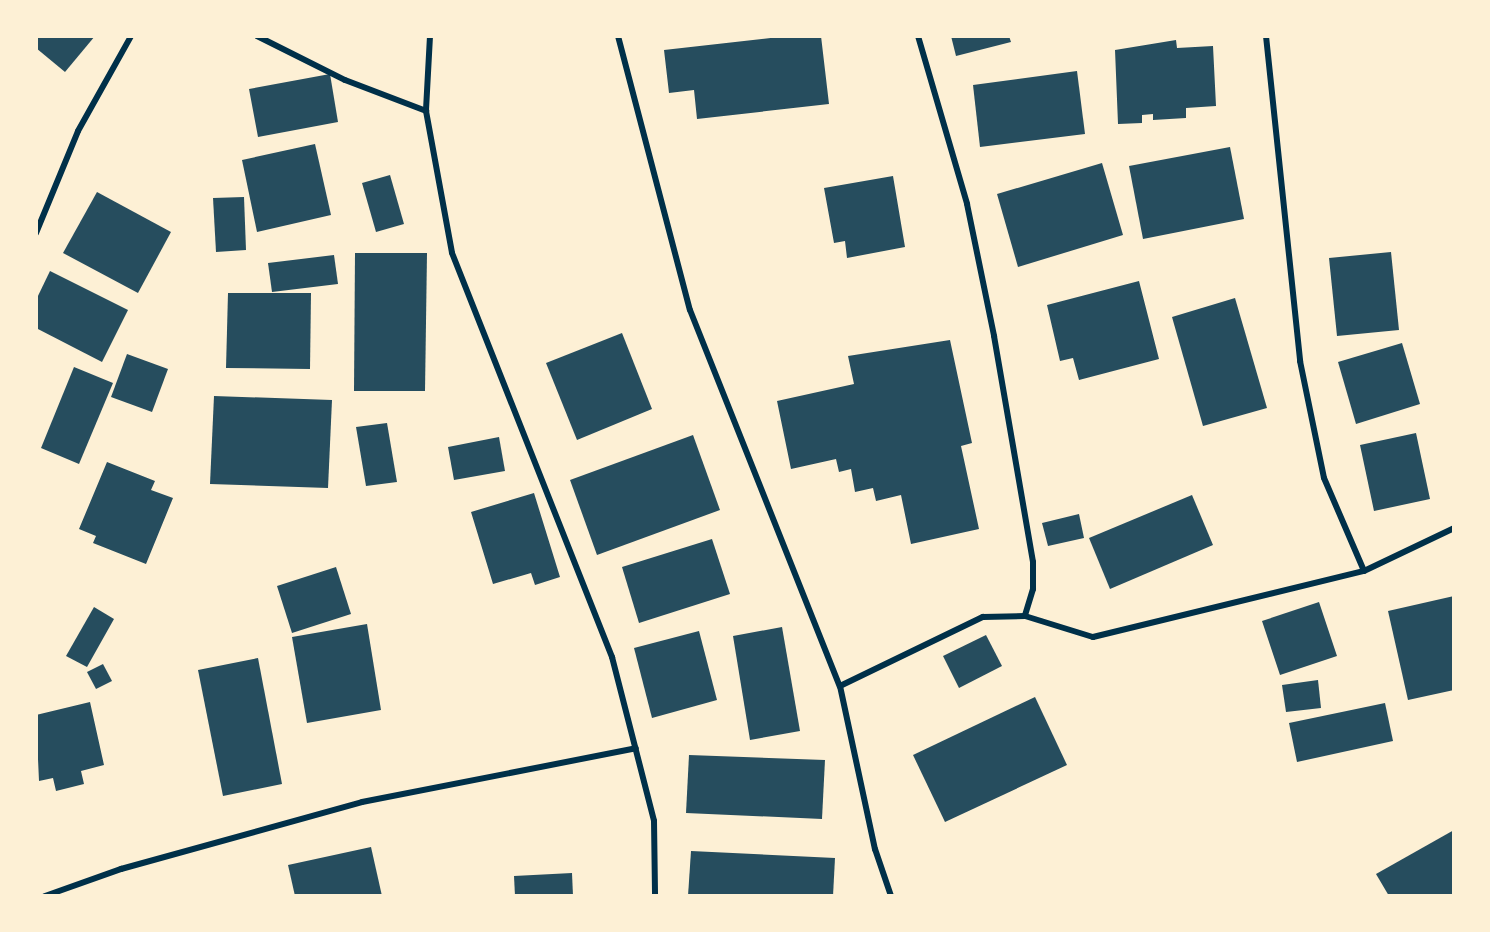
<!DOCTYPE html>
<style>
body{margin:0}
#map{position:relative;width:1490px;height:932px;overflow:hidden;background:#fdf0d5;font-family:"Open Sans",sans-serif}
div>[style]{position:absolute}
.building>*{inset:0;background:#264d5e}
.minor>*{height:6px;margin:-3px;padding:0 3px;transform-origin:3px;border-radius:3px;background:#003049}
span{translate:-50% -50%;white-space:nowrap;text-align:center;line-height:1.15;-webkit-text-stroke:5px #fdf0d5;paint-order:stroke}
.frame{position:absolute;inset:0;border:38px solid #fdf0d5;pointer-events:none}
</style>
<div id="map">
<div class="building">
<div style="clip-path:polygon(36px 36px,95px 36px,65px 72px,36px 48px)"></div>
<div style="clip-path:polygon(788px 36px,821px 36px,829px 104px,697px 119px,694px 90px,669px 93px,664px 50px)"></div>
<div style="clip-path:polygon(951px 36px,1009px 36px,1011px 42px,956px 56px)"></div>
<div style="clip-path:polygon(1176px 40px,1177px 48px,1213px 46px,1216px 106px,1186px 108px,1186px 118px,1153px 120px,1153px 114px,1142px 115px,1142px 123px,1118px 124px,1115px 50px)"></div>
<div style="clip-path:polygon(1077px 71px,1085px 134px,980px 147px,973px 85px)"></div>
<div style="clip-path:polygon(330px 74px,338px 122px,258px 137px,249px 89px)"></div>
<div style="clip-path:polygon(315px 144px,331px 215px,257px 232px,242px 160px)"></div>
<div style="clip-path:polygon(1230px 147px,1244px 219px,1143px 239px,1129px 166px)"></div>
<div style="clip-path:polygon(1102px 163px,1123px 235px,1018px 267px,997px 194px)"></div>
<div style="clip-path:polygon(390px 175px,404px 224px,376px 232px,362px 183px)"></div>
<div style="clip-path:polygon(893px 176px,905px 247px,847px 258px,845px 241px,834px 243px,824px 188px)"></div>
<div style="clip-path:polygon(97px 192px,171px 232px,138px 293px,63px 253px)"></div>
<div style="clip-path:polygon(244px 197px,246px 250px,216px 252px,213px 198px)"></div>
<div style="clip-path:polygon(1391px 252px,1399px 330px,1337px 336px,1329px 258px)"></div>
<div style="clip-path:polygon(355px 253px,427px 253px,425px 391px,354px 391px)"></div>
<div style="clip-path:polygon(334px 255px,338px 284px,272px 292px,268px 263px)"></div>
<div style="clip-path:polygon(50px 271px,128px 310px,102px 362px,36px 328px,36px 300px)"></div>
<div style="clip-path:polygon(1139px 281px,1159px 359px,1079px 380px,1073px 358px,1060px 361px,1047px 305px)"></div>
<div style="clip-path:polygon(228px 293px,311px 293px,310px 369px,226px 368px)"></div>
<div style="clip-path:polygon(1235px 298px,1267px 408px,1203px 426px,1172px 317px)"></div>
<div style="clip-path:polygon(622px 333px,652px 409px,577px 440px,546px 363px)"></div>
<div style="clip-path:polygon(950px 340px,972px 443px,961px 446px,979px 529px,911px 544px,901px 495px,876px 501px,873px 488px,855px 492px,851px 469px,839px 472px,836px 459px,791px 469px,777px 401px,854px 384px,848px 356px)"></div>
<div style="clip-path:polygon(1402px 343px,1420px 404px,1356px 424px,1338px 362px)"></div>
<div style="clip-path:polygon(127px 354px,168px 369px,152px 412px,111px 397px)"></div>
<div style="clip-path:polygon(74px 367px,113px 383px,79px 464px,41px 448px)"></div>
<div style="clip-path:polygon(214px 396px,332px 400px,328px 488px,210px 484px)"></div>
<div style="clip-path:polygon(387px 423px,397px 482px,366px 486px,356px 427px)"></div>
<div style="clip-path:polygon(1416px 433px,1430px 499px,1374px 511px,1360px 445px)"></div>
<div style="clip-path:polygon(693px 435px,720px 510px,597px 555px,570px 480px)"></div>
<div style="clip-path:polygon(499px 437px,505px 471px,454px 480px,448px 447px)"></div>
<div style="clip-path:polygon(107px 462px,155px 481px,151px 490px,173px 498px,146px 564px,93px 543px,96px 536px,79px 529px)"></div>
<div style="clip-path:polygon(534px 493px,560px 577px,535px 585px,531px 573px,493px 584px,471px 512px)"></div>
<div style="clip-path:polygon(1192px 495px,1213px 545px,1110px 589px,1089px 538px)"></div>
<div style="clip-path:polygon(1079px 514px,1084px 538px,1048px 546px,1042px 523px)"></div>
<div style="clip-path:polygon(712px 539px,730px 594px,639px 623px,622px 567px)"></div>
<div style="clip-path:polygon(336px 567px,351px 614px,292px 633px,277px 586px)"></div>
<div style="clip-path:polygon(1454px 596px,1454px 690px,1408px 700px,1388px 611px)"></div>
<div style="clip-path:polygon(1319px 602px,1337px 656px,1280px 675px,1262px 621px)"></div>
<div style="clip-path:polygon(94px 607px,114px 619px,87px 667px,66px 656px)"></div>
<div style="clip-path:polygon(367px 624px,381px 710px,307px 723px,292px 637px)"></div>
<div style="clip-path:polygon(782px 627px,800px 731px,750px 740px,733px 636px)"></div>
<div style="clip-path:polygon(699px 631px,717px 700px,652px 718px,634px 648px)"></div>
<div style="clip-path:polygon(986px 635px,1002px 666px,959px 688px,943px 656px)"></div>
<div style="clip-path:polygon(258px 658px,282px 784px,223px 796px,198px 670px)"></div>
<div style="clip-path:polygon(103px 664px,112px 681px,96px 689px,87px 672px)"></div>
<div style="clip-path:polygon(1318px 680px,1321px 708px,1286px 712px,1282px 685px)"></div>
<div style="clip-path:polygon(1035px 697px,1067px 765px,945px 822px,913px 755px)"></div>
<div style="clip-path:polygon(90px 702px,104px 765px,81px 771px,84px 784px,56px 791px,53px 778px,39px 781px,36px 715px)"></div>
<div style="clip-path:polygon(1385px 703px,1393px 741px,1297px 762px,1289px 723px)"></div>
<div style="clip-path:polygon(689px 755px,825px 760px,822px 819px,686px 813px)"></div>
<div style="clip-path:polygon(1454px 830px,1454px 896px,1389px 896px,1376px 874px)"></div>
<div style="clip-path:polygon(371px 847px,382px 896px,295px 896px,288px 865px)"></div>
<div style="clip-path:polygon(691px 851px,835px 858px,833px 896px,688px 896px)"></div>
<div style="clip-path:polygon(572px 873px,573px 896px,515px 896px,514px 876px)"></div>
</div>
<div class="minor">
<div style="left:257px;top:36px;width:98px;rotate:26.6deg"></div>
<div style="left:345px;top:80px;width:87px;rotate:20.9deg"></div>
<div style="left:430px;top:36px;width:75px;rotate:93.1deg"></div>
<div style="left:426px;top:111px;width:144px;rotate:79.6deg"></div>
<div style="left:452px;top:253px;width:435px;rotate:68.4deg"></div>
<div style="left:612px;top:657px;width:169px;rotate:75.6deg"></div>
<div style="left:654px;top:821px;width:75px;rotate:89.2deg"></div>
<div style="left:618px;top:36px;width:283px;rotate:75.3deg"></div>
<div style="left:690px;top:310px;width:405px;rotate:68.3deg"></div>
<div style="left:840px;top:686px;width:167px;rotate:77.9deg"></div>
<div style="left:875px;top:849px;width:50px;rotate:71.2deg"></div>
<div style="left:918px;top:36px;width:175px;rotate:73.7deg"></div>
<div style="left:967px;top:204px;width:135px;rotate:78.4deg"></div>
<div style="left:994px;top:336px;width:229px;rotate:80.2deg"></div>
<div style="left:1033px;top:562px;width:27px;rotate:90deg"></div>
<div style="left:1033px;top:589px;width:28px;rotate:107deg"></div>
<div style="left:1266px;top:36px;width:327px;rotate:84deg"></div>
<div style="left:1300px;top:361px;width:119px;rotate:78.4deg"></div>
<div style="left:1324px;top:478px;width:101px;rotate:66.7deg"></div>
<div style="left:1364px;top:571px;width:100px;rotate:-25.5deg"></div>
<div style="left:36px;top:233px;width:110px;rotate:-67.6deg"></div>
<div style="left:78px;top:131px;width:109px;rotate:-60.8deg"></div>
<div style="left:840px;top:686px;width:159px;rotate:-25.8deg"></div>
<div style="left:983px;top:617px;width:42px;rotate:-1.4deg"></div>
<div style="left:1025px;top:616px;width:71px;rotate:17.2deg"></div>
<div style="left:1093px;top:637px;width:279px;rotate:-13.7deg"></div>
<div style="left:45px;top:896px;width:81px;rotate:-19.6deg"></div>
<div style="left:121px;top:869px;width:250px;rotate:-15.5deg"></div>
<div style="left:362px;top:802px;width:279px;rotate:-11.1deg"></div>
</div>
<div class="frame"></div>
</div>
